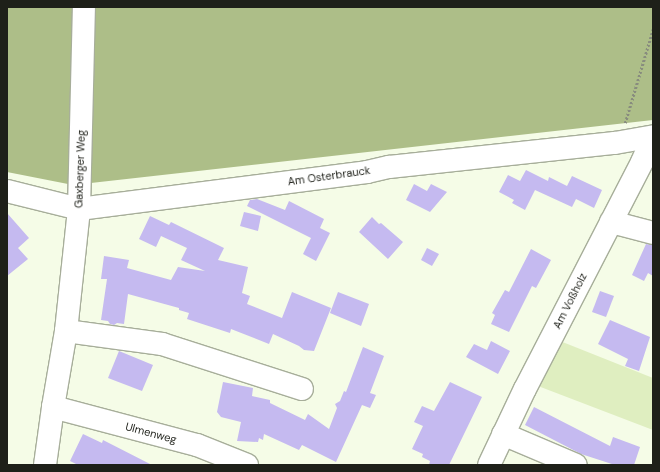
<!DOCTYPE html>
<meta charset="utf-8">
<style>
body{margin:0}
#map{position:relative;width:660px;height:472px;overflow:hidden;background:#f5fce7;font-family:"DM Sans",sans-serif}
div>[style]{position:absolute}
.green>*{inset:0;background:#dfeec0}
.forest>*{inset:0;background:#adbe88}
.building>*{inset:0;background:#c5baf0}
.path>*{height:2.5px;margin-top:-1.25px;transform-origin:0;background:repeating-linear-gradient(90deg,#888c7e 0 2px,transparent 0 4px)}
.roads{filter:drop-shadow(1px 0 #a7ae9a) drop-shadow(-1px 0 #a7ae9a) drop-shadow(0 1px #a7ae9a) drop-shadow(0 -1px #a7ae9a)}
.minor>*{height:22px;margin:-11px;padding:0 11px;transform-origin:11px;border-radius:11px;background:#fff}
span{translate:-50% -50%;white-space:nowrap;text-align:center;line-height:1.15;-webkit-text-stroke:4px #fff;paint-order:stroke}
.street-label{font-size:11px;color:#1e2019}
.frame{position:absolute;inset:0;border:8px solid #1e2019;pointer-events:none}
</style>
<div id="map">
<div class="green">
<div style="clip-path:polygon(560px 341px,653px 378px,653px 430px,538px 386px)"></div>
</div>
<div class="forest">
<div style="clip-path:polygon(7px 7px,653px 7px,653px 120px,73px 185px,7px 172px)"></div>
</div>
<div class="building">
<div style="clip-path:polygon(526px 170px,548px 181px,549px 177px,567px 186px,572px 176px,602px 190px,594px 208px,576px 199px,572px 207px,535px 190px,525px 210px,512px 203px,514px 200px,499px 192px,508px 175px,520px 181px)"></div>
<div style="clip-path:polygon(414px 184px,427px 191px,431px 184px,447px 192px,430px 212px,406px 200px)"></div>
<div style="clip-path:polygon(257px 199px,285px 210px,289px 201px,324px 219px,320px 228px,330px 233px,316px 261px,303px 254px,311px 238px,247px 206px,250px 200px)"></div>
<div style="clip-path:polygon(244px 212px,261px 216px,258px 231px,240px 226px)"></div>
<div style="clip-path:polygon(7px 213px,29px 238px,18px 248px,28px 259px,7px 276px)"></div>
<div style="clip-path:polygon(150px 216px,169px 225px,171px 222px,224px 248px,218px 260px,248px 267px,242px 293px,250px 296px,247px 304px,282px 318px,292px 292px,331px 308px,314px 351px,304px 350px,299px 346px,273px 334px,269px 344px,231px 329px,230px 333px,187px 319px,189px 313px,179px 310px,179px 308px,128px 294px,124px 324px,117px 323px,114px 325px,110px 324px,108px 321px,101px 320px,107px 279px,101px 279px,104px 256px,129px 260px,127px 268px,171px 280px,178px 267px,205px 271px,181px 260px,187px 248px,161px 236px,156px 247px,139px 239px)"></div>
<div style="clip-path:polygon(372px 217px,379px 224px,381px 223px,403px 242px,388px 259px,359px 232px)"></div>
<div style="clip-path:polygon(646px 244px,653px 245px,653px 276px,648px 273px,644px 281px,632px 275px)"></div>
<div style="clip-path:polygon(427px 248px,439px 254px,432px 266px,421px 260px)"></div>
<div style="clip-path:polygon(531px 249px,551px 260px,536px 288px,532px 286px,509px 332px,491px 324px,495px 315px,492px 313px,505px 290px,509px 292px)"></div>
<div style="clip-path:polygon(600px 291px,614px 296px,606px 317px,592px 312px)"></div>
<div style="clip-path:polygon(338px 292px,369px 304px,361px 326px,330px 313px)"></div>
<div style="clip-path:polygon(610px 320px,650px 337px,639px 371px,625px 366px,628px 359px,598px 344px)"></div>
<div style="clip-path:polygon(491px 341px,510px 351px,498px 374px,466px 357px,474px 344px,487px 350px)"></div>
<div style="clip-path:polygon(363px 347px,384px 356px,370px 393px,376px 395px,370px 408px,362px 405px,336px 462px,302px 445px,299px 450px,264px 434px,263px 440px,259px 438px,258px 442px,237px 441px,241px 422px,221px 417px,217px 412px,223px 382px,253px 388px,252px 396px,270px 400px,270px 403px,305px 420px,308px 414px,329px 429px,337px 408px,335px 404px,340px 401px,344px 391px,346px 392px)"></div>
<div style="clip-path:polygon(119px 351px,153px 365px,142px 391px,108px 378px)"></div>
<div style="clip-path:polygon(450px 382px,482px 397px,449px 465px,429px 465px,430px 461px,422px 457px,423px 454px,412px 449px,423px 426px,414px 422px,422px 406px,434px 411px)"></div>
<div style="clip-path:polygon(534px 407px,610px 446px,613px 437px,640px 447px,634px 465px,615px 465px,581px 454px,525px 425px)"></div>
<div style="clip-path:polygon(83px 434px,102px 443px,103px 440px,152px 465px,78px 465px,70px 461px)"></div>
</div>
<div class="path">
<div style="left:625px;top:123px;width:98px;rotate:-73.4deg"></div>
</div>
<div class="roads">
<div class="minor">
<div style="left:7px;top:191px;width:74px;rotate:14deg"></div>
<div style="left:79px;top:209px;width:290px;rotate:-7.3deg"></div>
<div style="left:367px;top:172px;width:23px;rotate:-13deg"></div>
<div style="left:389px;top:167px;width:227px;rotate:-6.1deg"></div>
<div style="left:615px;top:143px;width:39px;rotate:-10deg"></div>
<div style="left:611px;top:222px;width:43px;rotate:14.7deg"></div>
<div style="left:66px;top:331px;width:97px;rotate:7.7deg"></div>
<div style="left:162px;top:344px;width:147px;rotate:17.8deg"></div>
<div style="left:53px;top:407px;width:149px;rotate:14.8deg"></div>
<div style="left:197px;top:445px;width:54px;rotate:21.8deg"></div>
<div style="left:503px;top:434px;width:79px;rotate:23deg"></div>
<div style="left:45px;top:465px;width:59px;rotate:-82.1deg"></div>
<div style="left:53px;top:407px;width:77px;rotate:-80.3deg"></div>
<div style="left:66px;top:331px;width:123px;rotate:-83.9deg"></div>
<div style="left:79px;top:209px;width:202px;rotate:-88.6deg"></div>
<div style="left:489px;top:465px;width:84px;rotate:-64.7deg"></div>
<div style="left:525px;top:389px;width:255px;rotate:-62.7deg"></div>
<div style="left:642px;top:162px;width:27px;rotate:-66deg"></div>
</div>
</div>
<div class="street-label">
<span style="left:80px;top:169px;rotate:-88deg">Gaxberger Weg</span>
<span style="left:329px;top:176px;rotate:-8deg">Am Osterbrauck</span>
<span style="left:570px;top:301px;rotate:-63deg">Am Voßholz</span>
<span style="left:151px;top:433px;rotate:15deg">Ulmenweg</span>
</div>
<div class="frame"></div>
</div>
